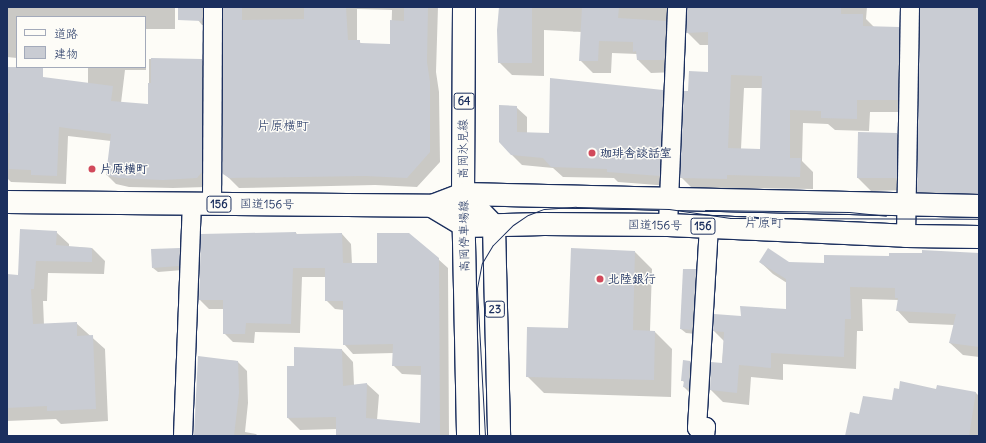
<!DOCTYPE html>
<meta charset="utf-8">
<style>
body{margin:0}
#map{position:relative;width:986px;height:443px;overflow:hidden;background:#fdfcf7;font-family:Delius,"Klee One",sans-serif}
div>[style]{position:absolute}
.shadow>*{inset:0;background:#0003}
.building>*{inset:0;background:#c9ccd3}
.roads{filter:drop-shadow(1px 0 #1b2f5e) drop-shadow(-1px 0 #1b2f5e) drop-shadow(0 1px #1b2f5e) drop-shadow(0 -1px #1b2f5e)}
.street>*{height:18px;margin:-9px;padding:0 9px;transform-origin:9px;border-radius:9px;background:#fdfcf7}
.primary>*{height:22px;margin:-11px;padding:0 11px;transform-origin:11px;border-radius:11px;background:#fdfcf7}
.highway>*{height:22px;margin:-11px;padding:0 11px;transform-origin:11px;border-radius:11px;background:#fdfcf7}
.tram>*{height:1px;margin:-0.5px;padding:0 0.5px;transform-origin:0.5px;border-radius:0.5px;background:#1b2f5e}
.dots>*{width:11px;height:11px;translate:-50% -50%;box-sizing:border-box;border:2px solid #fdfcf7;border-radius:50%}
span{translate:-50% -50%;white-space:nowrap;text-align:center;line-height:1.15;-webkit-text-stroke:3px #fdfcf7;paint-order:stroke}
.shield-label span{padding:1px 3px;background:#fdfcf7;border:1px solid;border-radius:3px;-webkit-text-stroke-width:0}
.shield-label{font-size:11px;color:#1b2f5e;font-weight:700}
.street-label{font-size:12px;color:#1b2f5e}
.poi-label{font-size:12px;color:#1b2f5e;font-weight:700}
.left{translate:0 -50%;text-align:left}
.neighbourhood-label{font-size:13px;color:#1b2f5e}
.frame{position:absolute;inset:0;border:8px solid #1b2f5e;pointer-events:none}
.legend{position:absolute;left:16px;top:16px;width:130px;height:52px;box-sizing:border-box;background:#fdfcf7;border:1px solid #a3aaba;margin:0;padding:5px 7px;list-style:none;font-size:12px;color:#1b2f5e}
.legend li{display:flex;align-items:center;gap:8px;height:20px}
.legend b{width:20px;border:1px solid #a3aaba}
</style>
<div id="map">
<div class="shadow">
<div style="clip-path:polygon(7px 7px,175px 7px,175px 29px,146px 29px,146px 70px,125px 70px,121px 103px,149px 105px,149px 59px,202px 60px,211px 69px,206px 187px,173px 188px,129px 187px,116px 184px,107px 175px,111px 141px,68px 136px,66px 184px,11px 182px,7px 178px,7px 73px,88px 84px,88px 67px,145px 67px,145px 17px,17px 17px,17px 58px,7px 57px)"></div>
<div style="clip-path:polygon(199px 7px,205px 7px,207px 25px,202px 25px,198px 20px)"></div>
<div style="clip-path:polygon(evenodd,224px 7px,438px 7px,436px 72px,439px 92px,440px 162px,417px 187px,375px 185px,239px 188px,224px 173px,224px 7px,357px 9px,392px 10px,391px 45px,363px 44px,357px 41px,357px 9px)"></div>
<div style="clip-path:polygon(evenodd,499px 7px,867px 7px,866px 19px,874px 27px,899px 28px,912px 41px,910px 112px,870px 112px,869px 131px,835px 130px,828px 124px,803px 123px,802px 161px,813px 172px,813px 189px,740px 188px,740px 191px,694px 190px,681px 177px,689px 92px,709px 73px,709px 45px,700px 45px,687px 32px,687px 10px,681px 14px,677px 72px,651px 73px,638px 60px,637px 54px,612px 53px,611px 73px,593px 73px,580px 60px,582px 32px,544px 30px,544px 76px,512px 75px,499px 62px,499px 7px,744px 88px,763px 88px,761px 150px,741px 149px,744px 88px)"></div>
<div style="clip-path:polygon(921px 7px,979px 7px,979px 205px,930px 204px,918px 192px)"></div>
<div style="clip-path:polygon(663px 91px,673px 101px,670px 186px,618px 182px,614px 178px,563px 177px,553px 168px,522px 165px,511px 154px,516px 107px,527px 117px,527px 133px,550px 134px)"></div>
<div style="clip-path:polygon(897px 134px,910px 147px,909px 190px,871px 191px,858px 178px)"></div>
<div style="clip-path:polygon(56px 232px,69px 244px,69px 247px,92px 248px,105px 261px,104px 274px,48px 273px,47px 301px,43px 301px,44px 325px,76px 323px,105px 349px,108px 421px,61px 424px,56px 419px,7px 421px,7px 275px,19px 276px)"></div>
<div style="clip-path:polygon(296px 233px,298px 235px,342px 234px,351px 244px,352px 264px,378px 264px,438px 259px,448px 268px,449px 436px,416px 436px,421px 424px,422px 375px,402px 374px,393px 365px,394px 353px,353px 354px,344px 344px,344px 310px,335px 309px,326px 300px,326px 277px,302px 277px,300px 333px,255px 332px,254px 343px,233px 342px,224px 333px,224px 309px,209px 309px,200px 300px)"></div>
<div style="clip-path:polygon(179px 249px,184px 253px,183px 270px,158px 272px,153px 268px)"></div>
<div style="clip-path:polygon(635px 252px,652px 269px,650px 331px,655px 332px,672px 349px,671px 397px,544px 393px,527px 376px)"></div>
<div style="clip-path:polygon(979px 255px,979px 357px,963px 355px,950px 343px,954px 325px,909px 323px,897px 310px,899px 300px,862px 299px,863px 331px,857px 331px,856px 369px,783px 364px,783px 380px,751px 377px,749px 405px,723px 402px,711px 390px,722px 364px,724px 341px,714px 331px,742px 317px,787px 310px,787px 283px,773px 274px,760px 262px,824px 264px,890px 257px)"></div>
<div style="clip-path:polygon(696px 270px,700px 275px,696px 334px,686px 333px,681px 329px)"></div>
<div style="clip-path:polygon(342px 350px,353px 362px,354px 385px,367px 384px,379px 395px,377px 420px,409px 436px,337px 436px,337px 429px,300px 430px,288px 418px,295px 367px)"></div>
<div style="clip-path:polygon(199px 358px,237px 361px,247px 371px,248px 403px,245px 432px,256px 434px,258px 436px,195px 436px)"></div>
<div style="clip-path:polygon(684px 361px,690px 362px,699px 371px,693px 396px,684px 387px,685px 383px,682px 380px)"></div>
<div style="clip-path:polygon(937px 390px,976px 393px,979px 396px,979px 436px,846px 436px,860px 415px,892px 401px)"></div>
</div>
<div class="building">
<div style="clip-path:polygon(178px 7px,202px 7px,202px 21px,178px 20px)"></div>
<div style="clip-path:polygon(223px 7px,242px 7px,242px 20px,304px 19px,304px 7px,346px 7px,348px 40px,360px 40px,360px 43px,390px 44px,390px 20px,404px 21px,404px 7px,428px 7px,427px 62px,430px 82px,430px 152px,407px 178px,365px 176px,229px 178px,223px 174px)"></div>
<div style="clip-path:polygon(499px 7px,532px 7px,532px 63px,498px 63px,497px 30px)"></div>
<div style="clip-path:polygon(582px 7px,619px 7px,618px 18px,666px 21px,664px 60px,637px 60px,636px 51px,633px 52px,633px 42px,599px 41px,598px 61px,579px 61px)"></div>
<div style="clip-path:polygon(evenodd,687px 7px,841px 7px,841px 14px,863px 14px,863px 26px,899px 27px,898px 100px,857px 100px,857px 119px,821px 118px,821px 111px,790px 110px,790px 158px,801px 158px,800px 177px,727px 175px,727px 179px,680px 178px,684px 91px,688px 91px,689px 71px,708px 72px,708px 32px,686px 33px,687px 7px,731px 75px,762px 76px,760px 149px,728px 148px,731px 75px)"></div>
<div style="clip-path:polygon(920px 7px,979px 7px,979px 194px,917px 192px)"></div>
<div style="clip-path:polygon(151px 58px,202px 59px,202px 172px,197px 178px,163px 180px,119px 178px,106px 175px,111px 134px,59px 127px,57px 176px,31px 175px,31px 170px,9px 169px,10px 113px,7px 113px,7px 67px,43px 67px,43px 77px,113px 86px,111px 101px,148px 104px,148px 83px,151px 83px)"></div>
<div style="clip-path:polygon(550px 78px,663px 90px,660px 176px,607px 172px,607px 169px,551px 167px,543px 158px,511px 155px,499px 142px,499px 105px,517px 106px,517px 132px,549px 133px)"></div>
<div style="clip-path:polygon(858px 132px,897px 133px,897px 178px,857px 178px)"></div>
<div style="clip-path:polygon(20px 229px,57px 231px,56px 245px,92px 248px,92px 262px,36px 261px,34px 289px,31px 289px,33px 324px,77px 322px,77px 336px,93px 335px,96px 409px,47px 411px,47px 406px,7px 408px,7px 274px,18px 275px)"></div>
<div style="clip-path:polygon(296px 232px,296px 234px,342px 233px,343px 263px,377px 263px,377px 233px,409px 233px,439px 258px,440px 436px,336px 436px,336px 417px,287px 418px,287px 366px,294px 366px,294px 347px,342px 349px,343px 386px,367px 383px,366px 418px,420px 423px,421px 366px,392px 366px,393px 344px,343px 345px,343px 301px,325px 301px,325px 268px,293px 268px,291px 324px,246px 323px,245px 334px,223px 334px,223px 300px,199px 300px,201px 234px)"></div>
<div style="clip-path:polygon(180px 248px,179px 266px,152px 268px,151px 249px)"></div>
<div style="clip-path:polygon(571px 248px,635px 251px,633px 330px,655px 331px,654px 380px,526px 377px,527px 327px,568px 328px)"></div>
<div style="clip-path:polygon(768px 248px,789px 262px,824px 263px,824px 255px,889px 256px,889px 253px,922px 253px,922px 250px,979px 253px,979px 347px,949px 343px,956px 314px,896px 311px,898px 298px,895px 298px,895px 288px,850px 287px,851px 319px,845px 319px,844px 357px,771px 353px,771px 368px,739px 365px,737px 393px,710px 390px,711px 362px,722px 363px,724px 332px,713px 331px,714px 314px,741px 316px,740px 306px,786px 309px,786px 279px,759px 262px)"></div>
<div style="clip-path:polygon(683px 269px,696px 269px,692px 330px,680px 329px)"></div>
<div style="clip-path:polygon(198px 356px,238px 361px,239px 393px,234px 436px,194px 435px)"></div>
<div style="clip-path:polygon(683px 360px,690px 361px,689px 388px,683px 387px,684px 381px,681px 381px)"></div>
<div style="clip-path:polygon(900px 381px,936px 389px,937px 385px,976px 392px,969px 436px,845px 436px,850px 412px,859px 414px,863px 396px,892px 400px,894px 388px,899px 389px)"></div>
</div>
<div class="roads">
<div class="street">
<div style="left:212px;top:204px;width:197px;rotate:-89.7deg"></div>
<div style="left:668px;top:225px;width:218px;rotate:-87.6deg"></div>
<div style="left:906px;top:236px;width:229px;rotate:-89deg"></div>
<div style="left:183px;top:436px;width:232px;rotate:-87.8deg"></div>
<div style="left:705px;top:436px;width:9px;rotate:-84deg"></div>
<div style="left:706px;top:427px;width:9px;rotate:174deg"></div>
<div style="left:697px;top:428px;width:201px;rotate:-86.6deg"></div>
</div>
<div class="primary">
<div style="left:464px;top:7px;width:187px;rotate:90.3deg"></div>
<div style="left:463px;top:194px;width:242px;rotate:88.8deg"></div>
<div style="left:463px;top:194px;width:45px;rotate:45.9deg"></div>
<div style="left:494px;top:226px;width:210px;rotate:88.6deg"></div>
</div>
<div class="highway">
<div style="left:7px;top:202px;width:425px;rotate:0.5deg"></div>
<div style="left:432px;top:206px;width:33px;rotate:-21deg"></div>
<div style="left:463px;top:194px;width:516px;rotate:1.33deg"></div>
<div style="left:432px;top:206px;width:39px;rotate:31deg"></div>
<div style="left:465px;top:226px;width:79px;rotate:-1.5deg"></div>
<div style="left:544px;top:224px;width:124px;rotate:0.5deg"></div>
<div style="left:668px;top:225px;width:238px;rotate:2.6deg"></div>
<div style="left:906px;top:236px;width:73px;rotate:0.8deg"></div>
</div>
</div>
<div class="tram">
<div style="left:705px;top:210px;width:144px;rotate:0.8deg"></div>
<div style="left:849px;top:212px;width:37px;rotate:6deg"></div>
<div style="left:485px;top:436px;width:148px;rotate:-93.1deg"></div>
<div style="left:477px;top:288px;width:25px;rotate:-79deg"></div>
<div style="left:482px;top:263px;width:21px;rotate:-59deg"></div>
<div style="left:493px;top:245px;width:28px;rotate:-45deg"></div>
<div style="left:513px;top:225px;width:18px;rotate:-34deg"></div>
<div style="left:528px;top:215px;width:17px;rotate:-21deg"></div>
<div style="left:544px;top:209px;width:32px;rotate:-4deg"></div>
<div style="left:576px;top:207px;width:93px;rotate:1.2deg"></div>
<div style="left:669px;top:209px;width:62px;rotate:8.4deg"></div>
<div style="left:730px;top:218px;width:249px;rotate:0.2deg"></div>
</div>
<div class="dots">
<div style="left:592px;top:153px;background:#d1495b"></div>
<div style="left:92px;top:169px;background:#d1495b"></div>
<div style="left:600px;top:279px;background:#d1495b"></div>
</div>
<div class="shield-label">
<span style="left:464px;top:101px">64</span>
<span style="left:219px;top:204px">156</span>
<span style="left:703px;top:226px">156</span>
<span style="left:495px;top:309px">23</span>
</div>
<div class="street-label">
<span style="left:463px;top:149px;rotate:-90deg">高岡氷見線</span>
<span style="left:267px;top:204px;rotate:1deg">国道156号</span>
<span style="left:655px;top:225px;rotate:1deg">国道156号</span>
<span style="left:464px;top:236px;rotate:-91deg">高岡停車場線</span>
</div>
<div class="poi-label">
<span class="left" style="left:600px;top:153px">珈琲舎談話室</span>
<span class="left" style="left:100px;top:169px">片原横町</span>
<span class="left" style="left:608px;top:279px">北陸銀行</span>
</div>
<div class="neighbourhood-label">
<span style="left:283px;top:126px">片原横町</span>
<span style="left:764px;top:223px">片原町</span>
</div>
<div class="frame"></div>
<ul class="legend">
<li><b style="height:5px;background:#fdfcf7"></b>道路</li>
<li><b style="height:11px;background:#c9ccd3"></b>建物</li>
</ul>
</div>
